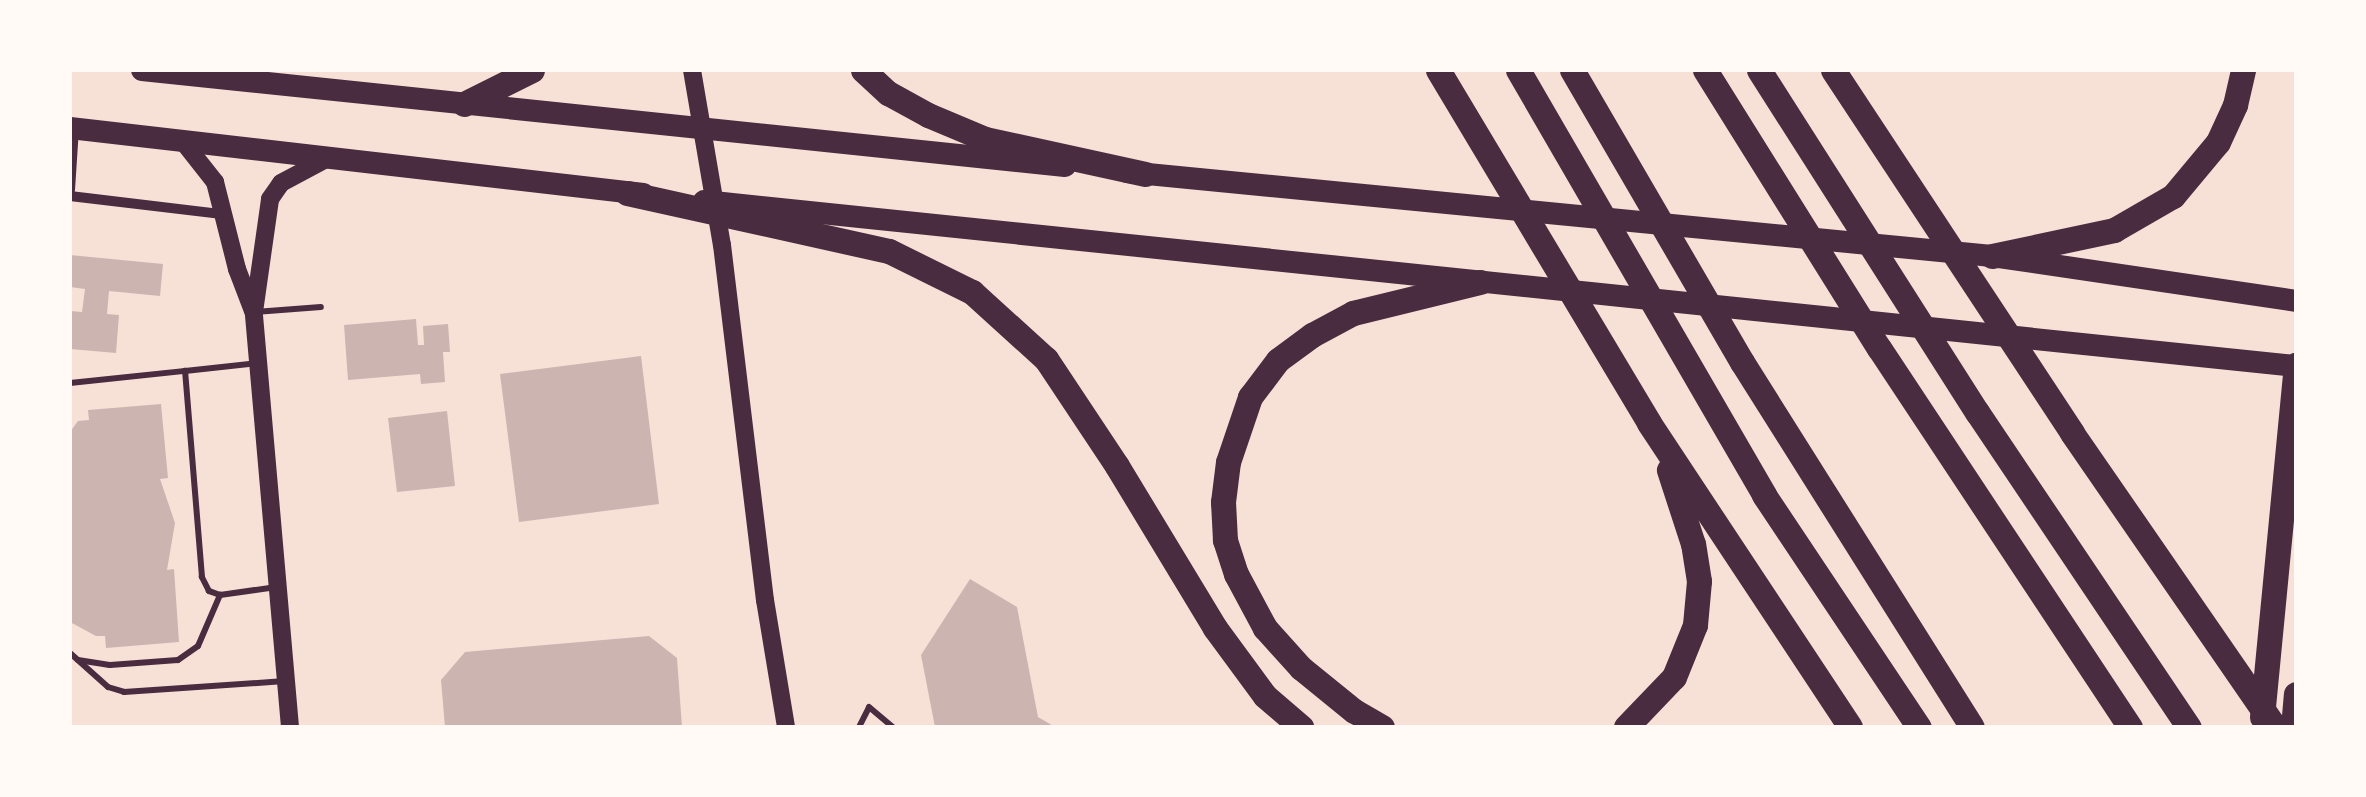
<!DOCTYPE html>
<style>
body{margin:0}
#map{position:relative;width:2366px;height:797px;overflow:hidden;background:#f7e1d7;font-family:"DejaVu Sans",sans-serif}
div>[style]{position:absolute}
.building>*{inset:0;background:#ccb4b1}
.service>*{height:6px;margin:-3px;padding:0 3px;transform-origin:3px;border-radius:3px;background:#4a2c40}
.minor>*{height:10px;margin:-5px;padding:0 5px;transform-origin:5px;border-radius:5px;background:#4a2c40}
.tertiary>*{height:18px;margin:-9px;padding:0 9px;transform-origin:9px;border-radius:9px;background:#4a2c40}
.trunk>*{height:22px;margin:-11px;padding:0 11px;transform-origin:11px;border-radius:11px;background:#4a2c40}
.motorway>*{height:25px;margin:-12.5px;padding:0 12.5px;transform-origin:12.5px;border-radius:12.5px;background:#4a2c40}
span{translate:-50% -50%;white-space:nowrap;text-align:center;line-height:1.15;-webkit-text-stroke:10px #fffaf5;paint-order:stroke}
.frame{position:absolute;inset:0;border:72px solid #fffaf5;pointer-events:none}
</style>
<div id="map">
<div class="building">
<div style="clip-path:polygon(70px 255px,163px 264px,160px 296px,109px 291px,107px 314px,119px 315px,116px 353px,70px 349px,70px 311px,82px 312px,85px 289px,70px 287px)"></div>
<div style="clip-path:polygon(416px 319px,418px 345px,424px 345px,423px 326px,448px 324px,450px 352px,443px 352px,445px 382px,421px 384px,420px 374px,348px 380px,344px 325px)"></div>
<div style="clip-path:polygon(641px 356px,659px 504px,519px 522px,500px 374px)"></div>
<div style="clip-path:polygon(161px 404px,168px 478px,160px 479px,175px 523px,167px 570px,174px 569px,179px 642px,106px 648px,105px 636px,96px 636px,70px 622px,70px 432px,78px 421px,89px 420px,88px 410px)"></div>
<div style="clip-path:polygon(447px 411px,455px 486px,397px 492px,388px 418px)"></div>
<div style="clip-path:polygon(970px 579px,1017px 607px,1038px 717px,1055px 727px,935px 727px,921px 655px)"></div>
<div style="clip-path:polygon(649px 636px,677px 658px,682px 727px,445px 727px,441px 680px,465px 652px)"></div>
</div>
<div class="service">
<div style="left:255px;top:312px;width:66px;rotate:-4.3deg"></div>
<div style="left:70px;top:383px;width:116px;rotate:-6deg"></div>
<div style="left:220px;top:595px;width:12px;rotate:-160deg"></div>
<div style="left:209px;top:591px;width:16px;rotate:-117deg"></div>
<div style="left:202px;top:577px;width:207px;rotate:-94.7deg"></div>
<div style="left:185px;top:371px;width:72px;rotate:-6.3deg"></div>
<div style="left:70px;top:653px;width:51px;rotate:41.8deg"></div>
<div style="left:108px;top:687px;width:17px;rotate:17deg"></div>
<div style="left:124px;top:692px;width:161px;rotate:-3.9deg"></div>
<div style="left:78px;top:660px;width:32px;rotate:9deg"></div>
<div style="left:110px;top:665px;width:68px;rotate:-4.2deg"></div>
<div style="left:178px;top:660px;width:24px;rotate:-35deg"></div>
<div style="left:198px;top:646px;width:56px;rotate:-66.7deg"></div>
<div style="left:220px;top:595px;width:57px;rotate:-8.1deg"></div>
<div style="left:859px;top:727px;width:22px;rotate:-63deg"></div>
<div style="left:869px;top:707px;width:31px;rotate:40deg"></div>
</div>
<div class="minor">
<div style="left:70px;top:190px;width:62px;rotate:-86.3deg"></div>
<div style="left:70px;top:196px;width:153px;rotate:6.8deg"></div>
</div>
<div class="tertiary">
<div style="left:692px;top:70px;width:178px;rotate:80.3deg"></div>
<div style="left:722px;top:245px;width:358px;rotate:83.1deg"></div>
<div style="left:765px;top:600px;width:129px;rotate:80.6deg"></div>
<div style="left:181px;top:139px;width:55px;rotate:51.7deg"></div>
<div style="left:215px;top:182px;width:90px;rotate:75.8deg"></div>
<div style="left:237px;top:269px;width:45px;rotate:69.1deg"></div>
<div style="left:290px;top:727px;width:417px;rotate:-95deg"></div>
<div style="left:254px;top:312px;width:114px;rotate:-81.9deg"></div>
<div style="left:270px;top:199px;width:19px;rotate:-55deg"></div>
<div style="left:281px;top:183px;width:53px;rotate:-28deg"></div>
</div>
<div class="trunk">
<div style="left:142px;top:70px;width:928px;rotate:5.94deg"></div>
<div style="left:70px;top:128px;width:577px;rotate:6.57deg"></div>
<div style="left:1127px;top:172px;width:869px;rotate:5.55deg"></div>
<div style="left:1992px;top:256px;width:307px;rotate:8.4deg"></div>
<div style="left:704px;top:201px;width:1601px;rotate:5.92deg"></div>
</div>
<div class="motorway">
<div style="left:863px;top:70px;width:34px;rotate:43deg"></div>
<div style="left:888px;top:93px;width:46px;rotate:28.8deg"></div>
<div style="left:928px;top:115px;width:62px;rotate:22.8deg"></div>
<div style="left:985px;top:139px;width:164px;rotate:12.3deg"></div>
<div style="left:1438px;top:70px;width:411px;rotate:59.1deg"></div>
<div style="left:1649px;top:423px;width:364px;rotate:56.5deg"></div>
<div style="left:1518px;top:70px;width:491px;rotate:59.9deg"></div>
<div style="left:1764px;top:495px;width:279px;rotate:56.3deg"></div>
<div style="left:1572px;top:70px;width:338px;rotate:59.8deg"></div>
<div style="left:1742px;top:362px;width:431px;rotate:57.8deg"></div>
<div style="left:1705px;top:70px;width:328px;rotate:58deg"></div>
<div style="left:1879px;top:348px;width:455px;rotate:56.5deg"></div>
<div style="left:1759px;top:70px;width:406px;rotate:57.5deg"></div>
<div style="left:1977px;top:412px;width:380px;rotate:56.1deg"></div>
<div style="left:1833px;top:70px;width:435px;rotate:56.6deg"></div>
<div style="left:2072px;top:433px;width:357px;rotate:55.4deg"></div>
<div style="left:464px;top:104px;width:76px;rotate:-26.6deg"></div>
<div style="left:627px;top:193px;width:268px;rotate:12.5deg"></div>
<div style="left:889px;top:251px;width:93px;rotate:26.3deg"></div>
<div style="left:972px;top:292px;width:100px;rotate:42.2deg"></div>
<div style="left:1046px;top:359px;width:128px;rotate:56.4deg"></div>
<div style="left:1117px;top:466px;width:189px;rotate:58.8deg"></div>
<div style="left:1215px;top:628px;width:84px;rotate:53.7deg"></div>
<div style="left:1265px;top:696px;width:48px;rotate:40.7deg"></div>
<div style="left:1992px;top:256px;width:125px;rotate:-12deg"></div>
<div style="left:2114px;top:230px;width:68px;rotate:-30deg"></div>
<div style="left:2173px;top:196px;width:70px;rotate:-50.2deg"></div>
<div style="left:2218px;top:142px;width:41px;rotate:-65.3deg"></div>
<div style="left:2235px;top:105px;width:36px;rotate:-77deg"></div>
<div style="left:2262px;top:717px;width:354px;rotate:-84.5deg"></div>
<div style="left:1382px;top:727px;width:32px;rotate:-150deg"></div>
<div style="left:1354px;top:711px;width:68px;rotate:-140.9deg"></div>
<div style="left:1301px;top:668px;width:54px;rotate:-132deg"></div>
<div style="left:1265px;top:628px;width:61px;rotate:-118.2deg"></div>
<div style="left:1236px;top:574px;width:36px;rotate:-108deg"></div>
<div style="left:1225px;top:540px;width:38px;rotate:-93deg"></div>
<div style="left:1223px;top:502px;width:40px;rotate:-82.9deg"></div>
<div style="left:1228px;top:462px;width:69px;rotate:-71.3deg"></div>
<div style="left:1250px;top:397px;width:46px;rotate:-52.9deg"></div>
<div style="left:1278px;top:360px;width:42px;rotate:-36.3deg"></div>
<div style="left:1312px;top:335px;width:47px;rotate:-28.2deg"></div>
<div style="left:1353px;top:313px;width:131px;rotate:-13.7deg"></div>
<div style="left:1626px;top:727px;width:69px;rotate:-46.2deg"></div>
<div style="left:1674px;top:677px;width:56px;rotate:-68deg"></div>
<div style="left:1695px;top:625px;width:44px;rotate:-84.8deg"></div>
<div style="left:1699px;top:581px;width:37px;rotate:-99deg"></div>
<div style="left:1693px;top:544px;width:78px;rotate:-108deg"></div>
<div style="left:2293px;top:727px;width:33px;rotate:-85deg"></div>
</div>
<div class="frame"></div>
</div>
